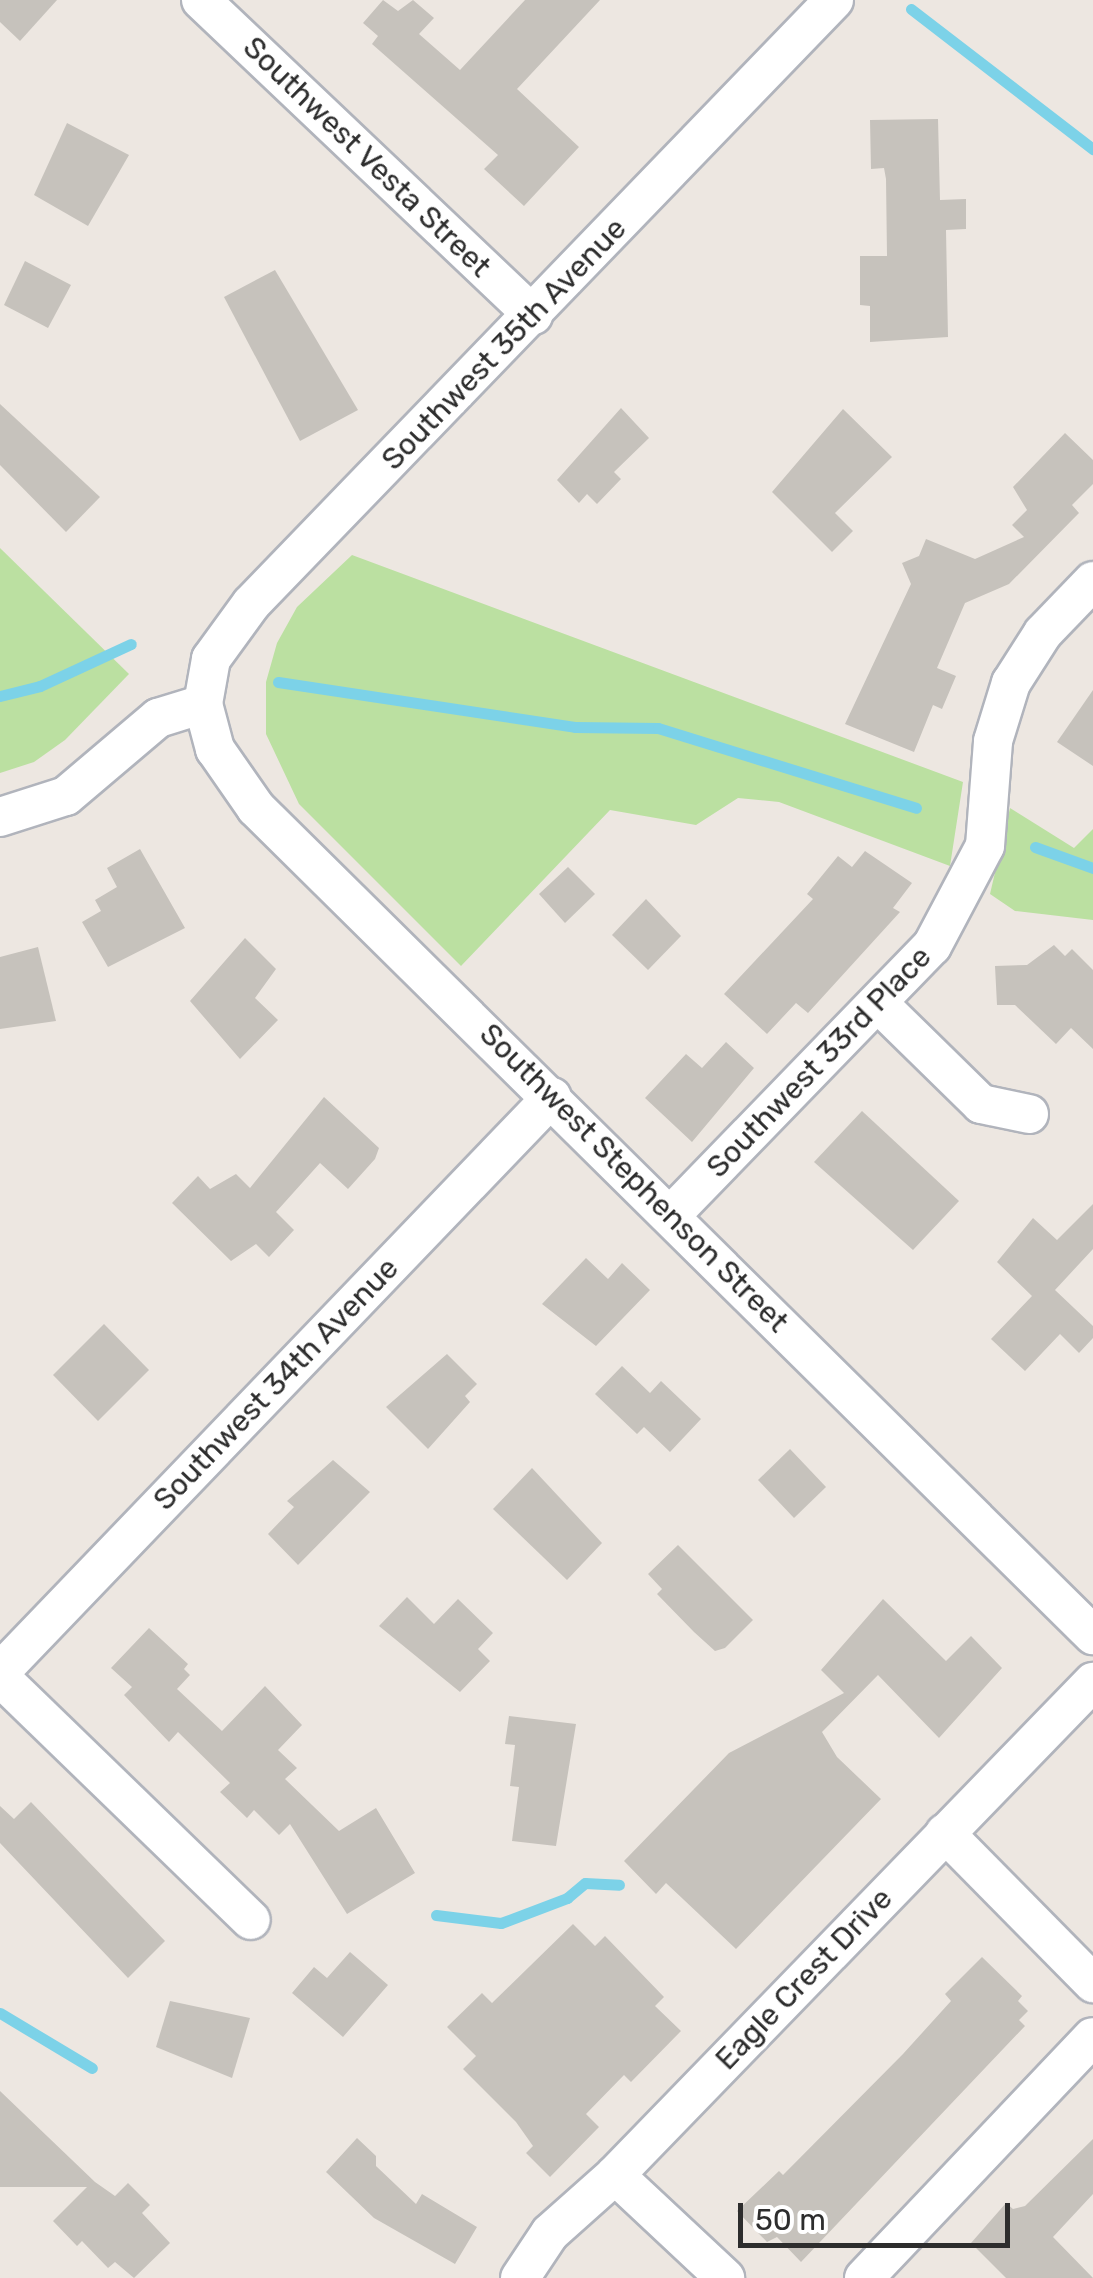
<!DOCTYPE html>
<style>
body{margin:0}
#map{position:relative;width:1093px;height:2278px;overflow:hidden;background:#ede7e1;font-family:Rubik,sans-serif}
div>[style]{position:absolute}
.green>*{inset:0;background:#bbe0a1}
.stream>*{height:11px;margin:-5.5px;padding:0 5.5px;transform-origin:5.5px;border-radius:5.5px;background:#7cd2e8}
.building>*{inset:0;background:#c6c2bc}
.roads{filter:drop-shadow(2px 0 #b1b4bc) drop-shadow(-2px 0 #b1b4bc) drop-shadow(0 2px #b1b4bc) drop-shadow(0 -2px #b1b4bc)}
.minor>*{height:38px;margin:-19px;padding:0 19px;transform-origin:19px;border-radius:19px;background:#fff}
span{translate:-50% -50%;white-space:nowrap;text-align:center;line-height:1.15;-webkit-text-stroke:8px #fff;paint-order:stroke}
.street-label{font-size:30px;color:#2d2d2d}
.scale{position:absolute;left:738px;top:2203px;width:272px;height:45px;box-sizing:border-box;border:5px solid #2d2d2d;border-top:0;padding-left:12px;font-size:30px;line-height:35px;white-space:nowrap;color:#2d2d2d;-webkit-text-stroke:8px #fff;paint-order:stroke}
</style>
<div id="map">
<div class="green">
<div style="clip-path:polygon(0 548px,129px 674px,65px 740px,34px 762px,0 773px)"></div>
<div style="clip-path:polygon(352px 555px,963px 782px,950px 866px,779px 802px,738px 798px,696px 825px,610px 810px,461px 966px,299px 804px,266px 734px,266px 682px,277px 643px,297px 607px)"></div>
<div style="clip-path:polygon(1010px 808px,1074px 848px,1093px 829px,1093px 920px,1015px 911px,990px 894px)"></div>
</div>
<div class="stream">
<div style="left:911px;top:9px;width:230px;rotate:37.6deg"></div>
<div style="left:278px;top:682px;width:300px;rotate:8.6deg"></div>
<div style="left:575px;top:727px;width:83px;rotate:0.7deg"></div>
<div style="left:658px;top:728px;width:270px;rotate:17.2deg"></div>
<div style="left:0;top:696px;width:41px;rotate:-14deg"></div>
<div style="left:40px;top:686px;width:100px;rotate:-24.8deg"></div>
<div style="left:1035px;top:847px;width:62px;rotate:19.9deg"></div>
<div style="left:436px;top:1915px;width:65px;rotate:7deg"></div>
<div style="left:501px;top:1923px;width:71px;rotate:-20.7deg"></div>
<div style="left:567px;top:1898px;width:23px;rotate:-40deg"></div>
<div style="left:585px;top:1883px;width:34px;rotate:3deg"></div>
<div style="left:0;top:2013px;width:107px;rotate:30.9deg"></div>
</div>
<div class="building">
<div style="clip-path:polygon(0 0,57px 0,20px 41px,0 22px)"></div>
<div style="clip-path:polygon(383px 0,398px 11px,413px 0,434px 18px,419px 34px,460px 70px,525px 0,600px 0,517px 89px,579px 147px,524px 206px,484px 169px,498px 155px,372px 44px,378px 36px,363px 23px)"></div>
<div style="clip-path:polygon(938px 119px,940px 200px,966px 199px,966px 229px,946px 230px,948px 337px,870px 342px,870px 306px,860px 305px,860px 256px,887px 256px,886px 179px,884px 168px,871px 169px,870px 120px)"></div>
<div style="clip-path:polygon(67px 123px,129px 155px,88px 226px,34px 195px)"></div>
<div style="clip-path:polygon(25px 261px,71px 285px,48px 328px,4px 305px)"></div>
<div style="clip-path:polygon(275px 270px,358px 410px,300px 441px,224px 297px)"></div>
<div style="clip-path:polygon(0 404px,100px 497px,66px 532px,0 465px)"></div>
<div style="clip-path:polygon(621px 408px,649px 438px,614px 472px,621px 479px,597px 504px,587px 494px,579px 503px,557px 480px)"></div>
<div style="clip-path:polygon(843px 409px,892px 457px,835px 513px,853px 531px,832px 552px,772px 492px)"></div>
<div style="clip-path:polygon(1065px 433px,1093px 460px,1093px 484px,1072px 505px,1079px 513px,1009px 584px,965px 603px,937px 668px,956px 676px,942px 709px,933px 705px,914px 752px,845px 724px,911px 584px,902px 563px,919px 556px,926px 539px,975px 559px,1024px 537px,1012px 525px,1027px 510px,1013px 487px)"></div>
<div style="clip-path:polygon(1093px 690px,1093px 766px,1057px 742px)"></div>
<div style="clip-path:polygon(140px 849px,185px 928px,108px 967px,82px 922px,101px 911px,95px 900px,117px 887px,107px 868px)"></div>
<div style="clip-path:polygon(865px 851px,912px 883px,893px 908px,900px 912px,808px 1013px,796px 1003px,767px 1034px,724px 994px,813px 899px,807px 894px,838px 856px,852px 867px)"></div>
<div style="clip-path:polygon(568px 867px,595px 894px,565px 923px,539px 894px)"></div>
<div style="clip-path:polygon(646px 899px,681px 936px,648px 970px,612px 935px)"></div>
<div style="clip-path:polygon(245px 938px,276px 969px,255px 998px,278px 1020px,240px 1059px,190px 1001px)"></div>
<div style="clip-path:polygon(1054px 945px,1065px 956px,1072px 949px,1093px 970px,1093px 1049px,1071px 1028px,1056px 1044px,1015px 1005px,997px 1005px,995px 966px,1027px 965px)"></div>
<div style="clip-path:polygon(38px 947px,56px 1021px,0 1029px,0 957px)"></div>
<div style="clip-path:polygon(726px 1042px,754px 1068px,692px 1142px,645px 1098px,686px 1054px,702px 1068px)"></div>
<div style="clip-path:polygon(324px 1097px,379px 1148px,375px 1159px,348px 1189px,320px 1163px,276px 1212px,294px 1230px,269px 1257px,256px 1244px,231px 1261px,172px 1203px,198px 1176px,210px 1189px,236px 1174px,250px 1188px)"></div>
<div style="clip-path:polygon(862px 1111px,959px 1201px,913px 1250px,814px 1162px)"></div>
<div style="clip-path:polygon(1093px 1204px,1093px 1249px,1055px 1290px,1093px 1326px,1093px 1338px,1079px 1353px,1060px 1334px,1025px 1371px,991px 1339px,1032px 1296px,997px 1262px,1033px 1218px,1057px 1240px)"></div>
<div style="clip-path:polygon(586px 1258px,608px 1279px,622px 1263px,650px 1290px,596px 1346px,542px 1304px)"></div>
<div style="clip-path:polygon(104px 1324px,149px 1370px,98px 1421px,53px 1375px)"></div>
<div style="clip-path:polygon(447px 1354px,477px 1384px,465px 1396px,470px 1402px,428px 1449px,386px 1407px)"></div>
<div style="clip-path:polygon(622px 1366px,650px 1393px,661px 1381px,701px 1419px,670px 1452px,644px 1427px,637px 1434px,595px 1394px)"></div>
<div style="clip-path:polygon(790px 1449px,826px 1487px,794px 1518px,758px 1480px)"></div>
<div style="clip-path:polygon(333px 1460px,370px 1492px,298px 1565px,268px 1534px,294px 1507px,287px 1501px)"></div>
<div style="clip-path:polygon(532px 1468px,602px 1543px,567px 1580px,493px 1509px)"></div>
<div style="clip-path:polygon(678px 1545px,753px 1620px,725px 1648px,715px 1651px,694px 1632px,657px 1594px,662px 1589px,648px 1574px)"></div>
<div style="clip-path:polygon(407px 1597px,434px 1624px,458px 1599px,493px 1633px,478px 1649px,490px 1661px,460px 1692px,379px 1626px)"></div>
<div style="clip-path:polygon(883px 1599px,946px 1661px,971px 1636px,1002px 1668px,939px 1738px,878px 1675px,822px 1732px,837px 1757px,881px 1799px,736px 1949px,666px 1883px,656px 1894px,624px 1861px,729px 1753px,844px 1693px,821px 1670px)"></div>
<div style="clip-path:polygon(149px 1628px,188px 1664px,184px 1669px,190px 1675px,177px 1689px,222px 1731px,265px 1686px,302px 1725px,278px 1750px,297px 1768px,285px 1779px,339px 1831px,376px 1808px,415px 1873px,347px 1914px,290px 1824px,279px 1835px,254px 1810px,247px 1818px,220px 1792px,230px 1783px,178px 1732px,169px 1742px,124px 1695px,132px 1687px,111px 1668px)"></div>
<div style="clip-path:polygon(509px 1716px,576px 1724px,556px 1846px,512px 1841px,519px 1787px,510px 1786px,515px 1745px,505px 1744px)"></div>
<div style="clip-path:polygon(31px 1802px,165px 1941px,128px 1978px,0 1843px,0 1806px,14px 1819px)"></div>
<div style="clip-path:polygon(573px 1924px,595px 1946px,605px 1936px,664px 1997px,655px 2006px,681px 2031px,631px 2082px,624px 2075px,586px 2114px,599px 2127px,550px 2177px,526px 2153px,533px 2146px,516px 2122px,463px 2069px,476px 2056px,447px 2027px,482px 1993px,492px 2003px)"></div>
<div style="clip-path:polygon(350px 1952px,388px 1985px,343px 2037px,292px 1993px,314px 1967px,327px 1978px)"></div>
<div style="clip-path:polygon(982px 1957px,1022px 1996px,1018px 2001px,1028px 2011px,1019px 2020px,1025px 2026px,801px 2262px,777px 2237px,767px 2242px,737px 2211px,779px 2171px,783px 2175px,903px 2054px,951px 2001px,945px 1994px)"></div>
<div style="clip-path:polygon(170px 2001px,250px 2018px,232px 2078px,156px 2047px)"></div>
<div style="clip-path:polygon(0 2091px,95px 2182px,115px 2196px,128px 2183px,150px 2205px,142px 2213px,170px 2243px,134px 2278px,115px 2262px,108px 2268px,82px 2241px,77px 2246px,53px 2221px,87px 2187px,0 2187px)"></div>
<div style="clip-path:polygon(357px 2138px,376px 2156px,376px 2166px,416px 2204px,422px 2194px,477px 2227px,455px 2264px,374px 2218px,326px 2172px)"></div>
<div style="clip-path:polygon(1093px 2139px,1093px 2194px,1053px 2237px,1093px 2278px,1006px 2278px,971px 2243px,1006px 2203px,1013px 2209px,1025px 2206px)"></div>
</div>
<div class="roads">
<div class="minor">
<div style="left:201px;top:0;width:458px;rotate:43.5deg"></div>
<div style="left:834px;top:0;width:839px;rotate:133.99deg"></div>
<div style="left:251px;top:604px;width:68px;rotate:126deg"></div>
<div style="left:211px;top:659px;width:46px;rotate:100.1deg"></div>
<div style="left:203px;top:704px;width:47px;rotate:75.1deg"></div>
<div style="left:215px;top:749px;width:72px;rotate:55.2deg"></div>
<div style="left:256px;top:808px;width:1177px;rotate:44.66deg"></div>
<div style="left:0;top:817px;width:69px;rotate:-17.7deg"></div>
<div style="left:66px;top:796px;width:121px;rotate:-40.3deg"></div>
<div style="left:158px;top:718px;width:47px;rotate:-17.3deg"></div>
<div style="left:881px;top:1006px;width:140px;rotate:44.4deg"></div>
<div style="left:981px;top:1104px;width:49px;rotate:11.8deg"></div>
<div style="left:671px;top:1215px;width:375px;rotate:-45.9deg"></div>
<div style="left:932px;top:946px;width:113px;rotate:-62.1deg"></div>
<div style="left:985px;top:846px;width:105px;rotate:-85.6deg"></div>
<div style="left:993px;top:741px;width:61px;rotate:-72.8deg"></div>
<div style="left:1011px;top:683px;width:59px;rotate:-57.4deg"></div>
<div style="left:1043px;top:633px;width:72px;rotate:-46.1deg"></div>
<div style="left:0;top:1672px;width:797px;rotate:-46.17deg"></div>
<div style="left:0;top:1677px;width:349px;rotate:44.1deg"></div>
<div style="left:945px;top:1833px;width:211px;rotate:45.4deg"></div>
<div style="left:615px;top:2175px;width:151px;rotate:43.1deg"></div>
<div style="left:520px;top:2278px;width:54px;rotate:-56.3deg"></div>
<div style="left:550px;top:2233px;width:87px;rotate:-41.7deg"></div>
<div style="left:615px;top:2175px;width:687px;rotate:-45.89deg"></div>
<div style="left:864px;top:2278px;width:332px;rotate:-46.5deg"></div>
</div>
</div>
<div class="street-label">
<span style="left:367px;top:157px;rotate:44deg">Southwest Vesta Street</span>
<span style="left:504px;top:344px;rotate:-46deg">Southwest 35th Avenue</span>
<span style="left:819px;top:1062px;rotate:-46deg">Southwest 33rd Place</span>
<span style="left:634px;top:1178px;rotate:45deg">Southwest Stephenson Street</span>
<span style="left:276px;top:1384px;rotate:-46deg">Southwest 34th Avenue</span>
<span style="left:804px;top:1979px;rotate:-46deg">Eagle Crest Drive</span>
</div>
<div class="scale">50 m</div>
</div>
